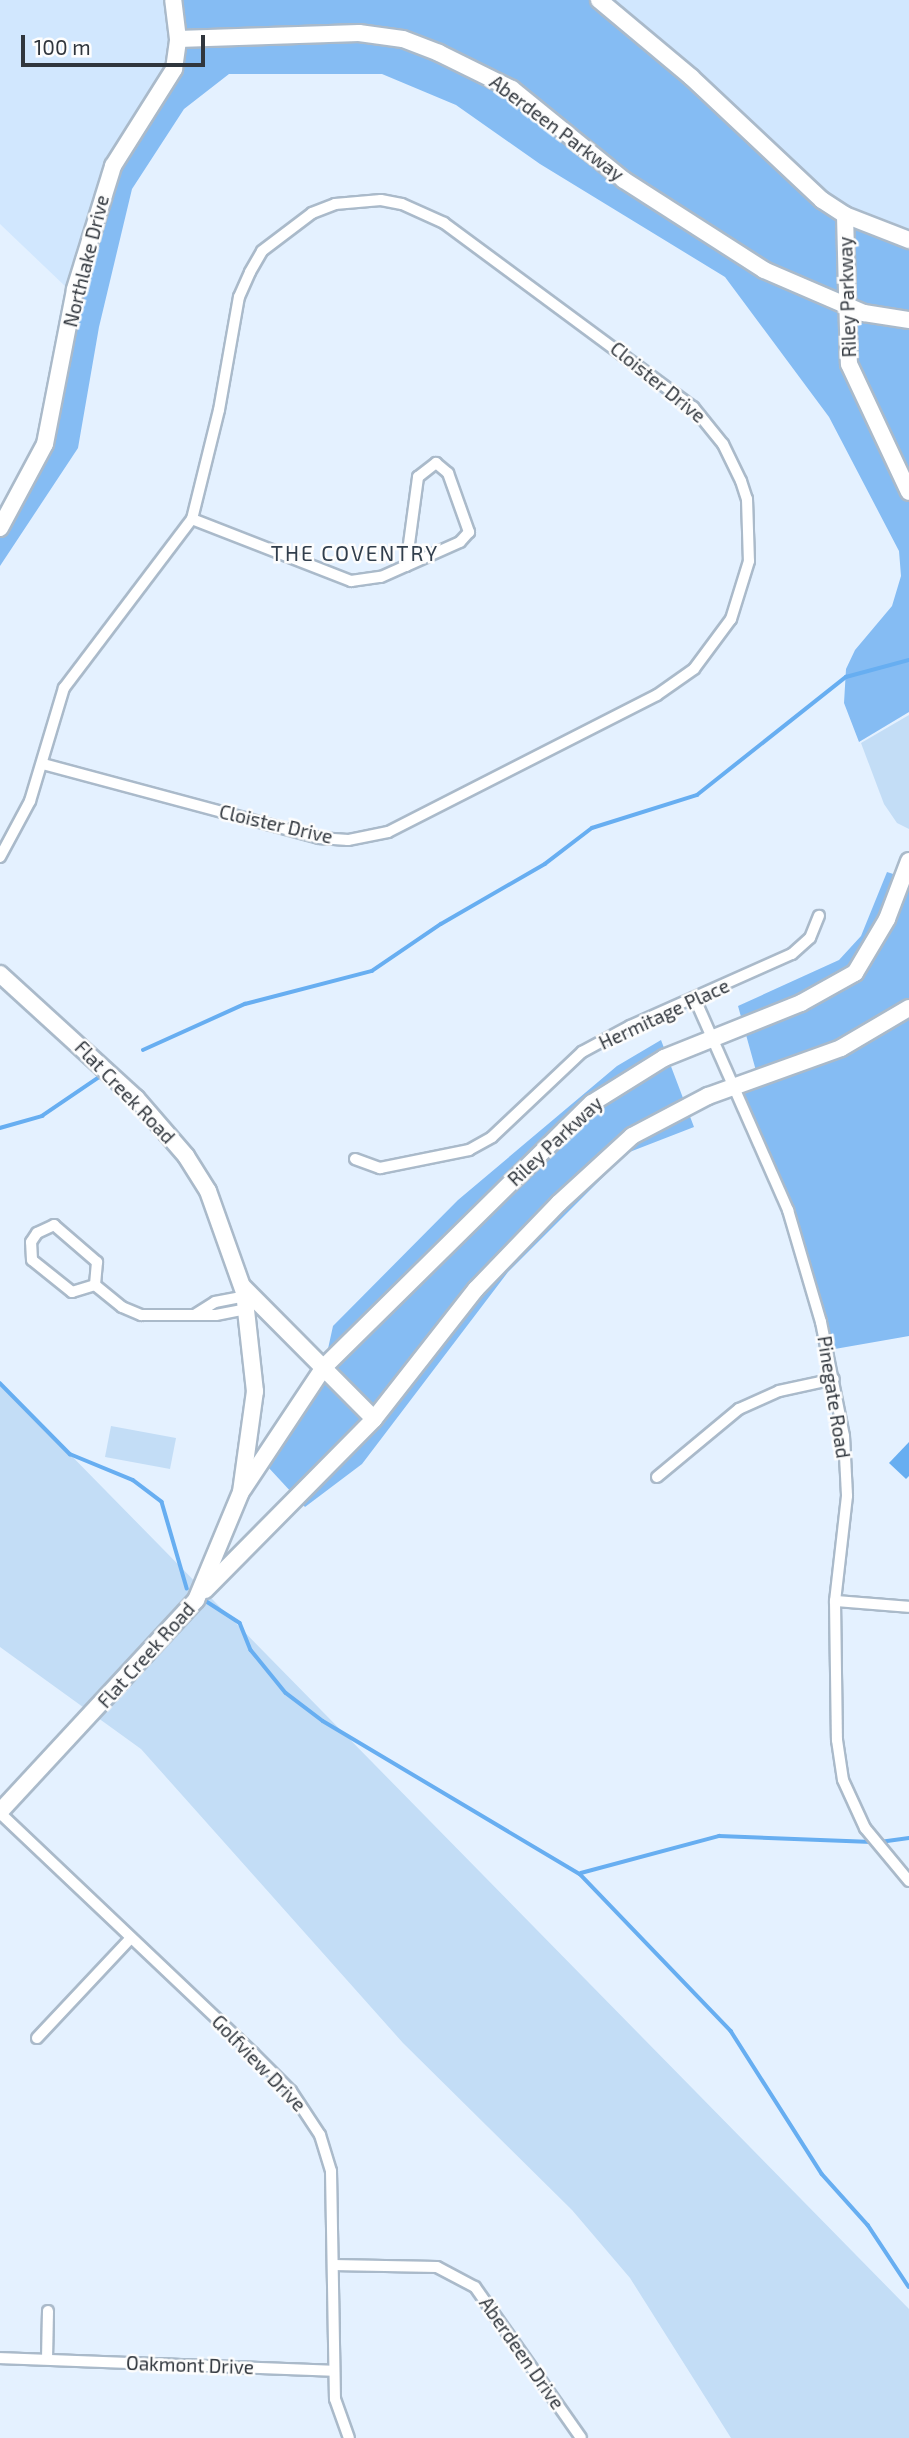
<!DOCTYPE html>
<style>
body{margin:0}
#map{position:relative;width:909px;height:2438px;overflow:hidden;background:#e4f1ff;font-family:"Exo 2",sans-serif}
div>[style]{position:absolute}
.built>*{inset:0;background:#d1e7fe}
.green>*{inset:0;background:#c3ddf6}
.forest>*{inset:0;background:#85bcf3}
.water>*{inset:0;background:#67aef1}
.stream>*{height:3.5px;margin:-1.75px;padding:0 1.75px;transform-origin:1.75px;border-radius:1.75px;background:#67aef1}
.roads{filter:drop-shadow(2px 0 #aabaca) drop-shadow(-2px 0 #aabaca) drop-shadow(0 2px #aabaca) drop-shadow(0 -2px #aabaca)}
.street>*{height:10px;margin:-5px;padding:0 5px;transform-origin:5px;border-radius:5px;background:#fff}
.secondary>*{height:16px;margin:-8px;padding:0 8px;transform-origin:8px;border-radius:8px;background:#fff}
span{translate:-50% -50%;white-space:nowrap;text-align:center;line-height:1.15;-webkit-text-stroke:5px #fdfdfd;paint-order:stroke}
.street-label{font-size:19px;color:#30363d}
.neighbourhood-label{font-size:21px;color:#313e4c;letter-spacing:2px}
.scale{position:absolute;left:21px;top:35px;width:184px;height:32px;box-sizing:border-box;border:4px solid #30363d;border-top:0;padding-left:9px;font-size:21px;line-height:24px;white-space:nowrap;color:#30363d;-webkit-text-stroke:5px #fdfdfd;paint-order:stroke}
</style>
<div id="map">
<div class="built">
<div style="clip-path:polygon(0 0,172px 0,174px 69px,94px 219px,67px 288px,0 224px)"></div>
<div style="clip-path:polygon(598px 0,909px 0,909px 240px,845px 215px)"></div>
</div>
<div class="green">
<div style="clip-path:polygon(909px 715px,909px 829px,897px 823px,884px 804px,861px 743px)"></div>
<div style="clip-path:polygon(0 1383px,909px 2309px,909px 2438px,731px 2438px,630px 2278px,572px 2210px,403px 2043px,141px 1749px,0 1647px)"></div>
<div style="clip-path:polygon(111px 1426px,176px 1438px,170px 1469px,105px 1457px)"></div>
</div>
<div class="forest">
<div style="clip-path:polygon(172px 0,598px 0,845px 215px,909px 240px,909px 712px,859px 742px,844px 703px,846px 669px,855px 650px,892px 606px,901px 576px,899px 551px,829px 417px,725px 277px,540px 164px,456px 105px,382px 74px,229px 74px,184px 109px,132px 189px,99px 327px,78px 448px,0 566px,0 512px,37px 439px,67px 288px,98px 182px,169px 79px)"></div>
<div style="clip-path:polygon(887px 872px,909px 879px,909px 1336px,829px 1350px,794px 1227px,731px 1088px,758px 1078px,738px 1006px,839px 960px,861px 936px)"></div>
<div style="clip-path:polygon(661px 1040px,694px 1127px,627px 1153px,508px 1272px,362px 1464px,305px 1507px,268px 1467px,280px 1435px,324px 1367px,333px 1326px,458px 1200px,617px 1066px)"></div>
</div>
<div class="water">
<div style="clip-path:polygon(909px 1442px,909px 1476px,906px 1479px,889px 1463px)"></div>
</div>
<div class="stream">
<div style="left:143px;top:1050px;width:112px;rotate:-24.3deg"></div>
<div style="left:245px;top:1004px;width:131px;rotate:-14.6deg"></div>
<div style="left:372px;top:971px;width:83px;rotate:-34.3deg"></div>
<div style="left:441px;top:924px;width:120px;rotate:-30deg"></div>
<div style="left:545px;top:864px;width:59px;rotate:-37.5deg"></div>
<div style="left:592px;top:828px;width:110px;rotate:-17.4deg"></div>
<div style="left:697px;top:795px;width:190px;rotate:-38.4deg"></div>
<div style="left:846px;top:677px;width:65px;rotate:-15.1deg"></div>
<div style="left:0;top:1128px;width:44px;rotate:-15.9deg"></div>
<div style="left:42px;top:1116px;width:68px;rotate:-34.2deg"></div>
<div style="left:0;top:1383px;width:100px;rotate:45.4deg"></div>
<div style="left:70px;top:1454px;width:68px;rotate:22.4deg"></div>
<div style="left:133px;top:1480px;width:36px;rotate:37deg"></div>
<div style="left:162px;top:1502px;width:90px;rotate:73.8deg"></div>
<div style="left:206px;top:1601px;width:40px;rotate:32.9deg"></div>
<div style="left:240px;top:1623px;width:29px;rotate:68deg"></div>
<div style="left:251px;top:1650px;width:55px;rotate:50.9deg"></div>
<div style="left:286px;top:1693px;width:46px;rotate:37.1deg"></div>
<div style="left:323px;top:1721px;width:299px;rotate:30.8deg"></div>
<div style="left:580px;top:1874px;width:218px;rotate:46.1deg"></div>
<div style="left:731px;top:2031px;width:169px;rotate:57.5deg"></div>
<div style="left:822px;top:2174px;width:69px;rotate:48deg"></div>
<div style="left:868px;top:2225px;width:74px;rotate:56.5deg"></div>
<div style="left:880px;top:1842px;width:29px;rotate:-8deg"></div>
<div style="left:581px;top:1873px;width:143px;rotate:-15deg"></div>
<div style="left:719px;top:1836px;width:153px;rotate:2.2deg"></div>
</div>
<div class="roads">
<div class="street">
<div style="left:436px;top:463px;width:16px;rotate:40deg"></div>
<div style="left:448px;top:473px;width:63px;rotate:70.4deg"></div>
<div style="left:469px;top:532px;width:13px;rotate:132deg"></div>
<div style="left:460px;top:542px;width:59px;rotate:156deg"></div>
<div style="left:406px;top:566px;width:90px;rotate:-82.3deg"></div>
<div style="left:418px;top:477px;width:23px;rotate:-38deg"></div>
<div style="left:192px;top:519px;width:171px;rotate:21.3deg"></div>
<div style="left:351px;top:581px;width:30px;rotate:-8deg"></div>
<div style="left:381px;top:577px;width:27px;rotate:-24deg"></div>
<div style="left:0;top:857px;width:64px;rotate:-61.8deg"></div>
<div style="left:30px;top:801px;width:118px;rotate:-73.3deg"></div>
<div style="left:64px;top:688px;width:212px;rotate:-52.9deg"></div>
<div style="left:192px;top:519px;width:112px;rotate:-76.1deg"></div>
<div style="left:219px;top:410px;width:115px;rotate:-80deg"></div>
<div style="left:239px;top:297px;width:27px;rotate:-66deg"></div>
<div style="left:250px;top:272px;width:24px;rotate:-60deg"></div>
<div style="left:262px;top:251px;width:63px;rotate:-37.2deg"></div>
<div style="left:312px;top:213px;width:25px;rotate:-21deg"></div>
<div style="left:335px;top:204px;width:46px;rotate:-5deg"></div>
<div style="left:381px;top:200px;width:21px;rotate:11deg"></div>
<div style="left:402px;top:204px;width:46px;rotate:24.3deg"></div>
<div style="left:444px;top:223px;width:310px;rotate:36.5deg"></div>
<div style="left:693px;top:407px;width:48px;rotate:51deg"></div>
<div style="left:723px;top:444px;width:41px;rotate:64.1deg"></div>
<div style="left:741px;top:481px;width:19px;rotate:72deg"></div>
<div style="left:747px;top:499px;width:62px;rotate:88.2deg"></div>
<div style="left:749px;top:561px;width:61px;rotate:107.2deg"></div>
<div style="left:731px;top:619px;width:62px;rotate:126.5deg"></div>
<div style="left:694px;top:669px;width:45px;rotate:144.9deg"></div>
<div style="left:657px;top:695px;width:302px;rotate:153deg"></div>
<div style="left:388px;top:832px;width:41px;rotate:168.7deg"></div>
<div style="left:348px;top:840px;width:29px;rotate:-176deg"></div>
<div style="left:319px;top:838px;width:286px;rotate:-165deg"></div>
<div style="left:695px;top:999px;width:231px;rotate:66.2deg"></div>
<div style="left:788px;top:1210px;width:117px;rotate:73.6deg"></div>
<div style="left:821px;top:1322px;width:116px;rotate:78.6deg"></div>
<div style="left:844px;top:1436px;width:60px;rotate:87.1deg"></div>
<div style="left:847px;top:1496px;width:106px;rotate:96.5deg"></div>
<div style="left:835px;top:1601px;width:139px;rotate:89.2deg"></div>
<div style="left:837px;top:1740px;width:40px;rotate:81.5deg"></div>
<div style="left:843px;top:1780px;width:53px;rotate:65.4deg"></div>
<div style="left:865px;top:1828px;width:69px;rotate:50.3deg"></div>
<div style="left:355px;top:1159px;width:27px;rotate:20deg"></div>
<div style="left:380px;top:1168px;width:91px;rotate:-11.4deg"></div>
<div style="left:469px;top:1150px;width:26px;rotate:-29deg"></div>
<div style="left:492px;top:1137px;width:124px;rotate:-43.4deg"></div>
<div style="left:582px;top:1052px;width:55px;rotate:-28.4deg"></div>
<div style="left:630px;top:1026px;width:177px;rotate:-24deg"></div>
<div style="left:792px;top:954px;width:24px;rotate:-42deg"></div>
<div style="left:810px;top:938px;width:24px;rotate:-68deg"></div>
<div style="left:54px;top:1225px;width:57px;rotate:40.7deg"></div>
<div style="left:97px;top:1262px;width:23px;rotate:95deg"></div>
<div style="left:95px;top:1285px;width:24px;rotate:163deg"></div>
<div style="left:72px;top:1292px;width:51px;rotate:-141.3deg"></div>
<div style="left:32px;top:1260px;width:18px;rotate:-93deg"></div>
<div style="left:31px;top:1242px;width:11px;rotate:-56deg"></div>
<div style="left:37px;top:1233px;width:19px;rotate:-25deg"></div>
<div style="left:95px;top:1285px;width:35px;rotate:39deg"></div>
<div style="left:122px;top:1307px;width:21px;rotate:23deg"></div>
<div style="left:141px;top:1315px;width:75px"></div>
<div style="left:216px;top:1315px;width:32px;rotate:-11deg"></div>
<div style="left:196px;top:1314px;width:22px;rotate:-32deg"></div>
<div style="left:215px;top:1302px;width:31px;rotate:-11deg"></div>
<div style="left:657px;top:1477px;width:107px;rotate:-39.7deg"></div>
<div style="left:739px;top:1409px;width:44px;rotate:-24.2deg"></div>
<div style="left:779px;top:1391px;width:56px;rotate:-12.3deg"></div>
<div style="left:835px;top:1601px;width:74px;rotate:4.6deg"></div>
<div style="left:0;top:1813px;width:349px;rotate:43.5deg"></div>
<div style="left:253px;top:2053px;width:54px;rotate:45deg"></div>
<div style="left:291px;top:2091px;width:53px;rotate:56.6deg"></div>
<div style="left:320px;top:2135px;width:38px;rotate:73deg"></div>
<div style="left:331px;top:2171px;width:228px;rotate:89deg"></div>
<div style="left:335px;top:2399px;width:41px;rotate:70.3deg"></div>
<div style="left:37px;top:2038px;width:137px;rotate:-46.8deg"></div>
<div style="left:333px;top:2265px;width:104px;rotate:1.1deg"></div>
<div style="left:437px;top:2267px;width:43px;rotate:27.8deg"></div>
<div style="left:475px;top:2287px;width:184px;rotate:54.9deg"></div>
<div style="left:0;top:2358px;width:334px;rotate:2.2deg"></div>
<div style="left:47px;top:2359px;width:48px;rotate:-88.8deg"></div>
</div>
<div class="secondary">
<div style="left:599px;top:0;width:120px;rotate:39.9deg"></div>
<div style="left:691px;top:77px;width:180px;rotate:43.2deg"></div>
<div style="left:822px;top:200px;width:27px;rotate:33deg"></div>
<div style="left:845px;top:215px;width:69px;rotate:21.3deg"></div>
<div style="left:178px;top:39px;width:181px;rotate:-1.9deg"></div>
<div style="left:359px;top:33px;width:44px;rotate:7.8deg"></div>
<div style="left:403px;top:39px;width:39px;rotate:21deg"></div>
<div style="left:439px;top:53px;width:81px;rotate:26.3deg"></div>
<div style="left:512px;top:89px;width:144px;rotate:39.1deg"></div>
<div style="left:624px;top:180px;width:166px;rotate:32.7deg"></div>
<div style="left:764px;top:270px;width:109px;rotate:23.3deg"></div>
<div style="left:864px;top:313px;width:46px;rotate:8.8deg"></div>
<div style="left:845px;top:215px;width:149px;rotate:88.5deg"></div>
<div style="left:849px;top:364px;width:141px;rotate:64.9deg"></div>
<div style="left:0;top:528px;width:95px;rotate:-61.8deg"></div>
<div style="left:45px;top:444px;width:158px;rotate:-79deg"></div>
<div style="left:75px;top:289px;width:129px;rotate:-72.8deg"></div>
<div style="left:113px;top:166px;width:115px;rotate:-57.8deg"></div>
<div style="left:174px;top:69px;width:30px;rotate:-82deg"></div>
<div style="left:178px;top:39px;width:39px;rotate:-97deg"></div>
<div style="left:0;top:974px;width:184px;rotate:42.4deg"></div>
<div style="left:136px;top:1098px;width:77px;rotate:49.2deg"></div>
<div style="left:186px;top:1156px;width:41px;rotate:57.8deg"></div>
<div style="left:208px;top:1191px;width:107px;rotate:70.4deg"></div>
<div style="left:244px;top:1292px;width:100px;rotate:83.7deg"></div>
<div style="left:255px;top:1391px;width:102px;rotate:97.9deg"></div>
<div style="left:241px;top:1492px;width:117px;rotate:112.6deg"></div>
<div style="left:196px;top:1600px;width:289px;rotate:132.8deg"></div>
<div style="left:243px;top:1287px;width:186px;rotate:45.2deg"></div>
<div style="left:243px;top:1489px;width:146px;rotate:-56.4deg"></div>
<div style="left:324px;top:1367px;width:376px;rotate:-44.6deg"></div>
<div style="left:592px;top:1103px;width:85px;rotate:-32deg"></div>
<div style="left:664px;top:1058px;width:148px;rotate:-21.9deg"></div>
<div style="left:801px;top:1003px;width:62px;rotate:-29.1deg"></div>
<div style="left:855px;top:973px;width:63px;rotate:-59.3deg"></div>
<div style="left:887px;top:919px;width:62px;rotate:-69.2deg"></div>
<div style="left:205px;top:1590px;width:240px;rotate:-45.3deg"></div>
<div style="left:374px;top:1419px;width:165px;rotate:-51.9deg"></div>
<div style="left:476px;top:1289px;width:120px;rotate:-46deg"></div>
<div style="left:559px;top:1203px;width:99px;rotate:-42.5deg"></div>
<div style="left:632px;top:1136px;width:86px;rotate:-27.8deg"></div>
<div style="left:708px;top:1096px;width:141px;rotate:-19.8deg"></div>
<div style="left:841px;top:1048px;width:79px;rotate:-30.5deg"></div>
</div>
</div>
<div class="street-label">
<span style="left:557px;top:128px;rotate:37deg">Aberdeen Parkway</span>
<span style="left:86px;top:261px;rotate:-76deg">Northlake Drive</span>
<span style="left:847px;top:297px;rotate:-92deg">Riley Parkway</span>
<span style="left:658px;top:382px;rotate:39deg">Cloister Drive</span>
<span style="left:276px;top:824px;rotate:13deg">Cloister Drive</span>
<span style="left:664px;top:1014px;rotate:-25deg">Hermitage Place</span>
<span style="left:125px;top:1092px;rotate:46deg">Flat Creek Road</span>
<span style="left:555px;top:1141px;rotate:-43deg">Riley Parkway</span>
<span style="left:834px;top:1397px;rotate:81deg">Pinegate Road</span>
<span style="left:146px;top:1655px;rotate:-48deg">Flat Creek Road</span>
<span style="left:259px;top:2063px;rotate:46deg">Golfview Drive</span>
<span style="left:522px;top:2353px;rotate:55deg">Aberdeen Drive</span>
<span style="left:190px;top:2365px;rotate:2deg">Oakmont Drive</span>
</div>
<div class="neighbourhood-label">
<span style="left:355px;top:553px">THE COVENTRY</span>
</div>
<div class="scale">100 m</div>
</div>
